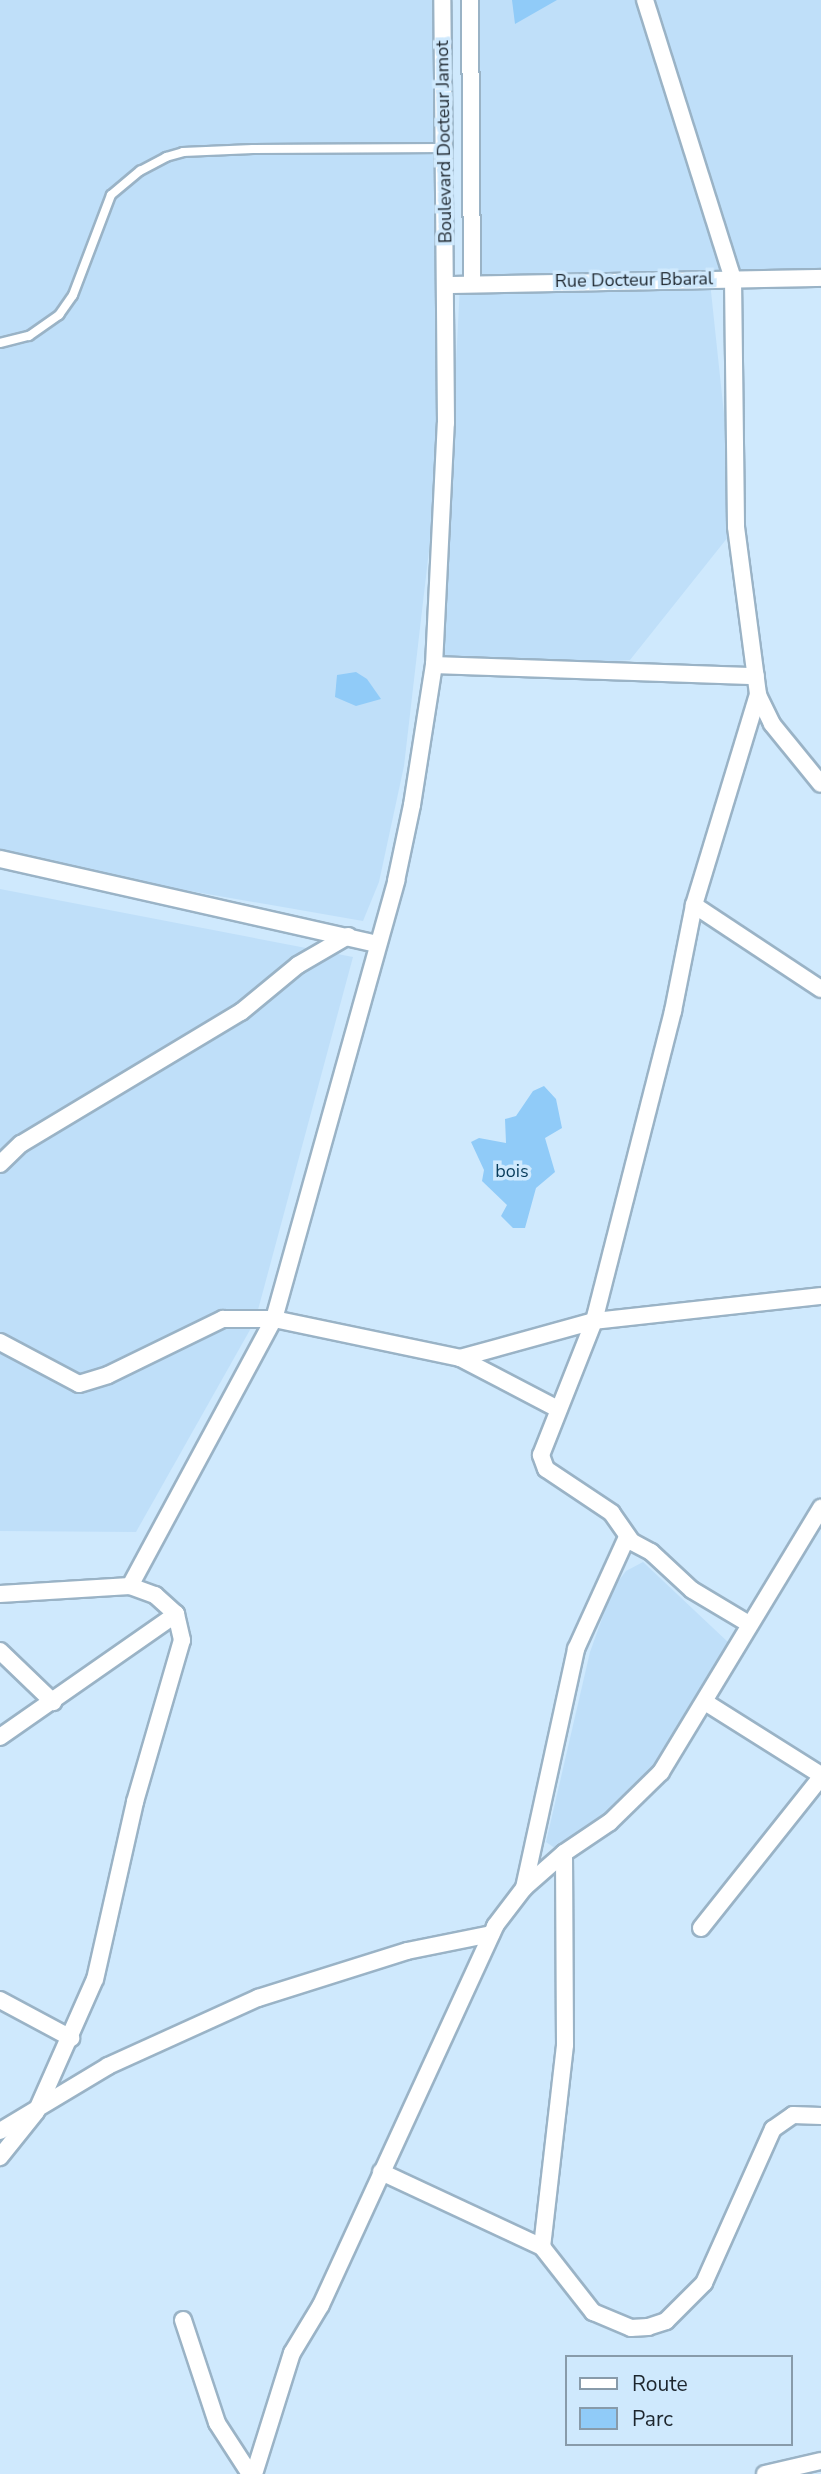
<!DOCTYPE html>
<style>
body{margin:0}
#map{position:relative;width:821px;height:2474px;overflow:hidden;background:#cfe9fd;font-family:"Nunito Sans",sans-serif}
div>[style]{position:absolute}
.built>*{inset:0;background:#bfdff9}
.green>*{inset:0;background:#90cbf8}
.roads{filter:drop-shadow(2px 0 #9ab3c6) drop-shadow(-2px 0 #9ab3c6) drop-shadow(0 2px #9ab3c6) drop-shadow(0 -2px #9ab3c6)}
.service>*{height:8px;margin:-4px;padding:0 4px;transform-origin:4px;border-radius:4px;background:#fff}
.minor>*{height:16px;margin:-8px;padding:0 8px;transform-origin:8px;border-radius:8px;background:#fff}
span{translate:-50% -50%;white-space:nowrap;text-align:center;line-height:1.15;-webkit-text-stroke:7px #cfe9fd;paint-order:stroke}
.street-label{font-size:18px;color:#1d262e}
.park-label{font-size:18px;color:#0a3e5d}
.legend{position:absolute;left:565px;top:2355px;width:228px;height:91px;box-sizing:border-box;background:#cfe9fd;border:2px solid #889baa;margin:0;padding:9px 12px;list-style:none;font-size:21px;color:#1d262e}
.legend li{display:flex;align-items:center;gap:14px;height:35px}
.legend b{width:35px;border:2px solid #889baa}
</style>
<div id="map">
<div class="built">
<div style="clip-path:polygon(0 0,435px 0,439px 219px,436px 490px,404px 766px,379px 882px,363px 921px,0 858px)"></div>
<div style="clip-path:polygon(476px 0,821px 0,821px 281px,710px 282px,736px 527px,630px 660px,440px 673px,460px 285px,481px 284px)"></div>
<div style="clip-path:polygon(0 889px,353px 957px,255px 1321px,136px 1532px,0 1531px)"></div>
<div style="clip-path:polygon(643px 1562px,729px 1643px,683px 1730px,637px 1790px,559px 1851px,546px 1842px,590px 1652px,613px 1588px,626px 1571px)"></div>
</div>
<div class="green">
<div style="clip-path:polygon(512px 0,557px 0,515px 24px)"></div>
<div style="clip-path:polygon(356px 672px,367px 679px,381px 699px,356px 706px,335px 697px,337px 675px)"></div>
<div style="clip-path:polygon(544px 1086px,556px 1099px,562px 1128px,545px 1138px,555px 1172px,536px 1188px,525px 1228px,513px 1228px,501px 1216px,507px 1205px,482px 1181px,484px 1170px,471px 1142px,479px 1138px,506px 1143px,505px 1119px,516px 1116px,533px 1091px)"></div>
</div>
<div class="roads">
<div class="service">
<div style="left:0;top:343px;width:30px;rotate:-14deg"></div>
<div style="left:29px;top:336px;width:37px;rotate:-35deg"></div>
<div style="left:59px;top:315px;width:24px;rotate:-55deg"></div>
<div style="left:73px;top:295px;width:107px;rotate:-69.2deg"></div>
<div style="left:111px;top:195px;width:38px;rotate:-40deg"></div>
<div style="left:140px;top:171px;width:30px;rotate:-28deg"></div>
<div style="left:166px;top:157px;width:18px;rotate:-16deg"></div>
<div style="left:183px;top:152px;width:70px;rotate:-2.5deg"></div>
<div style="left:253px;top:149px;width:191px;rotate:-0.3deg"></div>
</div>
<div class="minor">
<div style="left:470px;top:0;width:284px;rotate:89.6deg"></div>
<div style="left:645px;top:0;width:293px;rotate:72.5deg"></div>
<div style="left:733px;top:279px;width:248px;rotate:89.3deg"></div>
<div style="left:736px;top:527px;width:169px;rotate:82.5deg"></div>
<div style="left:758px;top:695px;width:32px;rotate:64deg"></div>
<div style="left:772px;top:724px;width:77px;rotate:50.8deg"></div>
<div style="left:447px;top:285px;width:374px;rotate:-1.1deg"></div>
<div style="left:434px;top:665px;width:322px;rotate:2deg"></div>
<div style="left:0;top:859px;width:387px;rotate:12.7deg"></div>
<div style="left:694px;top:905px;width:152px;rotate:33.5deg"></div>
<div style="left:0;top:1164px;width:29px;rotate:-44deg"></div>
<div style="left:21px;top:1144px;width:257px;rotate:-31deg"></div>
<div style="left:241px;top:1012px;width:74px;rotate:-39.5deg"></div>
<div style="left:298px;top:965px;width:58px;rotate:-30.1deg"></div>
<div style="left:0;top:1342px;width:89px;rotate:28deg"></div>
<div style="left:79px;top:1384px;width:30px;rotate:-17deg"></div>
<div style="left:108px;top:1375px;width:128px;rotate:-26deg"></div>
<div style="left:223px;top:1319px;width:51px"></div>
<div style="left:274px;top:1319px;width:190px;rotate:11.8deg"></div>
<div style="left:460px;top:1358px;width:139px;rotate:-15.4deg"></div>
<div style="left:594px;top:1321px;width:228px;rotate:-6.3deg"></div>
<div style="left:460px;top:1358px;width:110px;rotate:27.5deg"></div>
<div style="left:130px;top:1586px;width:303px;rotate:-61.7deg"></div>
<div style="left:274px;top:1319px;width:455px;rotate:-74.4deg"></div>
<div style="left:396px;top:881px;width:78px;rotate:-78.1deg"></div>
<div style="left:412px;top:805px;width:142px;rotate:-81.1deg"></div>
<div style="left:434px;top:665px;width:242px;rotate:-87.2deg"></div>
<div style="left:446px;top:423px;width:423px;rotate:-90.5deg"></div>
<div style="left:0;top:1594px;width:130px;rotate:-3.5deg"></div>
<div style="left:130px;top:1586px;width:27px;rotate:20deg"></div>
<div style="left:155px;top:1595px;width:28px;rotate:42deg"></div>
<div style="left:176px;top:1614px;width:27px;rotate:77deg"></div>
<div style="left:182px;top:1640px;width:169px;rotate:106.2deg"></div>
<div style="left:135px;top:1802px;width:181px;rotate:102.7deg"></div>
<div style="left:95px;top:1979px;width:145px;rotate:113.9deg"></div>
<div style="left:36px;top:2112px;width:58px;rotate:128.7deg"></div>
<div style="left:749px;top:1624px;width:66px;rotate:-149.2deg"></div>
<div style="left:692px;top:1590px;width:56px;rotate:-137.2deg"></div>
<div style="left:651px;top:1552px;width:21px;rotate:-152deg"></div>
<div style="left:632px;top:1542px;width:35px;rotate:-125deg"></div>
<div style="left:612px;top:1513px;width:79px;rotate:-146.3deg"></div>
<div style="left:546px;top:1469px;width:15px;rotate:-110deg"></div>
<div style="left:541px;top:1455px;width:144px;rotate:-68.4deg"></div>
<div style="left:594px;top:1321px;width:320px;rotate:-75.7deg"></div>
<div style="left:673px;top:1011px;width:108px;rotate:-78.8deg"></div>
<div style="left:694px;top:905px;width:220px;rotate:-73.1deg"></div>
<div style="left:0;top:1651px;width:74px;rotate:43.9deg"></div>
<div style="left:705px;top:1702px;width:137px;rotate:32.2deg"></div>
<div style="left:0;top:1737px;width:215px;rotate:-34.9deg"></div>
<div style="left:524px;top:1888px;width:245px;rotate:-77.7deg"></div>
<div style="left:576px;top:1649px;width:123px;rotate:-65.5deg"></div>
<div style="left:701px;top:1928px;width:193px;rotate:-51.5deg"></div>
<div style="left:0;top:2000px;width:81px;rotate:28.2deg"></div>
<div style="left:0;top:2131px;width:126px;rotate:-31deg"></div>
<div style="left:108px;top:2066px;width:165px;rotate:-24.4deg"></div>
<div style="left:258px;top:1998px;width:156px;rotate:-17.5deg"></div>
<div style="left:407px;top:1951px;width:86px;rotate:-11.4deg"></div>
<div style="left:381px;top:2172px;width:178px;rotate:25deg"></div>
<div style="left:542px;top:2247px;width:83px;rotate:51.9deg"></div>
<div style="left:593px;top:2312px;width:41px;rotate:22.8deg"></div>
<div style="left:631px;top:2328px;width:17px;rotate:-3deg"></div>
<div style="left:648px;top:2327px;width:19px;rotate:-18deg"></div>
<div style="left:666px;top:2321px;width:54px;rotate:-45deg"></div>
<div style="left:704px;top:2283px;width:169px;rotate:-65.9deg"></div>
<div style="left:773px;top:2129px;width:24px;rotate:-35deg"></div>
<div style="left:793px;top:2115px;width:28px;rotate:2deg"></div>
<div style="left:542px;top:2247px;width:203px;rotate:-83.5deg"></div>
<div style="left:565px;top:2045px;width:192px;rotate:-90.3deg"></div>
<div style="left:183px;top:2320px;width:108px;rotate:71.7deg"></div>
<div style="left:217px;top:2423px;width:61px;rotate:57.1deg"></div>
<div style="left:254px;top:2474px;width:127px;rotate:-72.6deg"></div>
<div style="left:292px;top:2353px;width:56px;rotate:-58.9deg"></div>
<div style="left:321px;top:2305px;width:417px;rotate:-65.3deg"></div>
<div style="left:495px;top:1926px;width:48px;rotate:-52.7deg"></div>
<div style="left:524px;top:1888px;width:53px;rotate:-41.2deg"></div>
<div style="left:564px;top:1853px;width:55px;rotate:-34deg"></div>
<div style="left:610px;top:1822px;width:71px;rotate:-44.4deg"></div>
<div style="left:661px;top:1772px;width:309px;rotate:-58.8deg"></div>
<div style="left:765px;top:2474px;width:57px;rotate:-13.1deg"></div>
</div>
</div>
<div class="street-label">
<span style="left:444px;top:142px;rotate:-91deg">Boulevard Docteur Jamot</span>
<span style="left:634px;top:280px;rotate:-1deg">Rue Docteur Bbaral</span>
</div>
<div class="park-label">
<span style="left:512px;top:1171px">bois</span>
</div>
<ul class="legend">
<li><b style="height:9px;background:#fff"></b>Route</li>
<li><b style="height:19px;background:#90cbf8"></b>Parc</li>
</ul>
</div>
